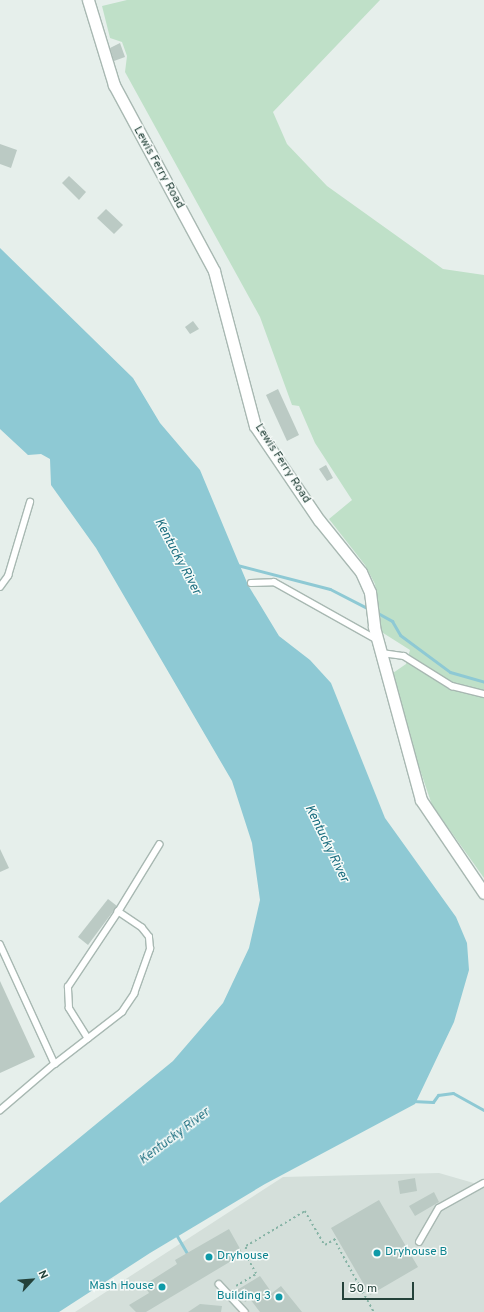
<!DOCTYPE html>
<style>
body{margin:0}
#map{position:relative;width:484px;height:1312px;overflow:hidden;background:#e6efeb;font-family:Overpass,sans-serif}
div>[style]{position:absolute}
.built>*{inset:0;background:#d4dfda}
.green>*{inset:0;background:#bfe0c8}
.water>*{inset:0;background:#8ec9d4}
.stream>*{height:3px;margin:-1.5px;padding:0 1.5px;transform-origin:1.5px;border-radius:1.5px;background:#8ec9d4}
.building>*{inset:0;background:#bbcac4}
.path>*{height:1.5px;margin-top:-0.75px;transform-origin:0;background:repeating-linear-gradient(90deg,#86b3a5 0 2px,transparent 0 5px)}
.roads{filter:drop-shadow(1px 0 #a8b8b2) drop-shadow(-1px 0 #a8b8b2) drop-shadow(0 1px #a8b8b2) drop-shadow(0 -1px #a8b8b2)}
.service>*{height:5.5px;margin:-2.75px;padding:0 2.75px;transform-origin:2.75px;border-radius:2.75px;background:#fff}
.minor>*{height:11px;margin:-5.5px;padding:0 5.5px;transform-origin:5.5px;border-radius:5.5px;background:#fff}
.dots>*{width:11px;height:11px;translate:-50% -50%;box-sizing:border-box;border:2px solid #f7fbf9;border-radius:50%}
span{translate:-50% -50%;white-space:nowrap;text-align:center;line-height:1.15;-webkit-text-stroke:3px #f7fbf9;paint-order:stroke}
.street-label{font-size:12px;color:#24423a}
.culture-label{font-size:12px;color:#0d838f}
.left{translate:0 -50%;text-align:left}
.right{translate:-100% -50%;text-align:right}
.water-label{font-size:13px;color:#1c6f80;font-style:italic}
.north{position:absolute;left:12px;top:1260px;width:40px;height:40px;-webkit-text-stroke:3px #f7fbf9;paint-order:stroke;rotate:64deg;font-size:11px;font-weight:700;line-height:16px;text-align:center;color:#24423a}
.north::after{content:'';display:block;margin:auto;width:14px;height:18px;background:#24423a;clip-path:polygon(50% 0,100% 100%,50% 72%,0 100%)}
.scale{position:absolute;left:342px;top:1282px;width:72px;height:18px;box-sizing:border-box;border:2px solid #24423a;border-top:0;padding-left:5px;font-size:12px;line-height:14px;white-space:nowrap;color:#24423a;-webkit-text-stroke:3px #f7fbf9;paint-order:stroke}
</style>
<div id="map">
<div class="built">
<div style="clip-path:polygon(439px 1173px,484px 1186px,484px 1312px,75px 1312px,283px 1177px)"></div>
</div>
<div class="green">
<div style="clip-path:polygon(127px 0,380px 0,273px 112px,287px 144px,327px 186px,443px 269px,484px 275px,484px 878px,432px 805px,416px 758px,393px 673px,406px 664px,410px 650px,380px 631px,375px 584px,365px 565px,329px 519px,352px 500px,315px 443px,299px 406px,292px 405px,260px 317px,125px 72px,127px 56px,122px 42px,110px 38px,102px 6px)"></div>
</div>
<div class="water">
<div style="clip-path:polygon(0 248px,133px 378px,160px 423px,200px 470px,248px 585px,279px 636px,310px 660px,331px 683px,385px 818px,456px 917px,467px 943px,469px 970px,454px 1022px,415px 1104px,265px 1184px,150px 1253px,59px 1312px,0 1312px,0 1203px,173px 1061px,223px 1003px,249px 948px,260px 900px,252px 843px,232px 781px,96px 548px,51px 485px,50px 459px,41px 454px,28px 455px,0 429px)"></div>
</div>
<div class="stream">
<div style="left:237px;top:565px;width:96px;rotate:14.5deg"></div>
<div style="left:330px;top:589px;width:44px;rotate:27.1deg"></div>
<div style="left:374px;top:611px;width:21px;rotate:29deg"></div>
<div style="left:392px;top:621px;width:16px;rotate:60deg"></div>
<div style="left:400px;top:635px;width:62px;rotate:36.5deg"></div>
<div style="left:450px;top:672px;width:35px;rotate:16deg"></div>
<div style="left:412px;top:1101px;width:21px;rotate:3deg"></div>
<div style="left:433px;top:1102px;width:9px;rotate:-54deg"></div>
<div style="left:438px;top:1095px;width:15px;rotate:-8deg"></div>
<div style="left:453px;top:1093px;width:35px;rotate:29deg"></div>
<div style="left:177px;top:1236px;width:20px;rotate:60deg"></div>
</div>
<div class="building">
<div style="clip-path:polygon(120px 43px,125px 57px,114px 61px,110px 48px)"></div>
<div style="clip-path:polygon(0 144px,17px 150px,11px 168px,0 164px)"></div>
<div style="clip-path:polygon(69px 176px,86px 192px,79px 200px,62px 183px)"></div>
<div style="clip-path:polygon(106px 209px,123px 225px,114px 234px,97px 218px)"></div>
<div style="clip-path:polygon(193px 321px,199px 329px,190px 334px,185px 327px)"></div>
<div style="clip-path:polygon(278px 389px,299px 435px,287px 441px,266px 395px)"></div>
<div style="clip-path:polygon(326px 465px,333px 478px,327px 481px,319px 469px)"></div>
<div style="clip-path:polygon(0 849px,9px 868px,0 872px)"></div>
<div style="clip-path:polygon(108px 899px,117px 906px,88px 945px,78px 937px)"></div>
<div style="clip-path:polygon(0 981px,35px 1057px,0 1073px)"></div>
<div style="clip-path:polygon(415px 1178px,417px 1191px,400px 1194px,398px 1181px)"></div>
<div style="clip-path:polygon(434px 1192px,439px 1202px,415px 1216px,409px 1206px)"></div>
<div style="clip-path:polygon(379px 1200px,418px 1267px,370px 1295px,331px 1228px)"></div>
<div style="clip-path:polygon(229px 1229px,243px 1254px,146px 1312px,136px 1312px,129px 1305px,149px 1293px,144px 1285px,177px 1264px,175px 1260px)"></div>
<div style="clip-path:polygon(260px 1276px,272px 1293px,281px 1286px,302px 1312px,260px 1312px,250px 1299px,245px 1302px,237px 1290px)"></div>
<div style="clip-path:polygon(200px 1304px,222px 1306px,221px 1312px,188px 1312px)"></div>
</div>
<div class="path">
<div style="left:334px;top:1239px;width:83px;rotate:61.3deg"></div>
<div style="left:236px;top:1286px;width:23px;rotate:-31deg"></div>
<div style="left:256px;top:1274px;width:23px;rotate:-119deg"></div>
<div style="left:245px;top:1254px;width:8px;rotate:-83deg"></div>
<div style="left:246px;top:1246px;width:69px;rotate:-30.7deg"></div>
<div style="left:305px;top:1211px;width:39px;rotate:60deg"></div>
<div style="left:325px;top:1245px;width:14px;rotate:-30deg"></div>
</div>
<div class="roads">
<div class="service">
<div style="left:251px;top:583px;width:23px;rotate:-2deg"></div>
<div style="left:274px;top:582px;width:117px;rotate:29.2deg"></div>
<div style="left:0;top:587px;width:14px;rotate:-54deg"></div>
<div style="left:8px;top:576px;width:77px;rotate:-73.4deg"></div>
<div style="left:382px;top:653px;width:22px;rotate:8deg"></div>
<div style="left:404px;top:656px;width:57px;rotate:32deg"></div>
<div style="left:452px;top:686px;width:33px;rotate:14deg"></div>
<div style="left:0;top:944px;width:132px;rotate:65.4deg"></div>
<div style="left:55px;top:1064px;width:72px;rotate:139.5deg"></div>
<div style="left:88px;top:1039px;width:36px;rotate:-122deg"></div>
<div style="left:69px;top:1008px;width:21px;rotate:-93deg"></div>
<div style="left:68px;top:987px;width:90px;rotate:-56.3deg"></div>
<div style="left:55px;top:1064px;width:85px;rotate:-37.8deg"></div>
<div style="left:122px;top:1012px;width:22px;rotate:-56deg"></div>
<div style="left:134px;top:994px;width:48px;rotate:-70.4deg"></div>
<div style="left:150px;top:949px;width:12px;rotate:-95deg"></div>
<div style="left:149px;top:937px;width:11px;rotate:-128deg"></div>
<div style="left:142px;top:928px;width:29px;rotate:-146deg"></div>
<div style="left:118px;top:912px;width:79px;rotate:-58.5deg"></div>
<div style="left:419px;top:1242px;width:39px;rotate:-60deg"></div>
<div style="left:439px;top:1208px;width:51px;rotate:-29.1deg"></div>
<div style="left:219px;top:1284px;width:38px;rotate:47deg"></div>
</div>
<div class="minor">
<div style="left:88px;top:0;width:89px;rotate:73deg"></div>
<div style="left:114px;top:85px;width:211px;rotate:61.7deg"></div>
<div style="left:214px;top:271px;width:160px;rotate:75.2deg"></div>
<div style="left:255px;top:426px;width:114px;rotate:55.8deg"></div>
<div style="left:319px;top:520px;width:67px;rotate:51.1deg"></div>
<div style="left:361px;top:572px;width:22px;rotate:66deg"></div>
<div style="left:370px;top:592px;width:35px;rotate:83deg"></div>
<div style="left:374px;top:627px;width:179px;rotate:74.8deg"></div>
<div style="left:421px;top:800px;width:112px;rotate:55.9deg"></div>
</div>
</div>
<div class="dots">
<div style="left:377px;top:1253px;background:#0f9aa8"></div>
<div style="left:209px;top:1257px;background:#0f9aa8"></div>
<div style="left:162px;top:1287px;background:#0f9aa8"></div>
<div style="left:279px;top:1297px;background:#0f9aa8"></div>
</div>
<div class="street-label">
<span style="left:158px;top:168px;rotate:61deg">Lewis Ferry Road</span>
<span style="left:282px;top:464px;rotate:57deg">Lewis Ferry Road</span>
</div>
<div class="culture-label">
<span class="left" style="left:385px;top:1253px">Dryhouse B</span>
<span class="left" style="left:217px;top:1257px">Dryhouse</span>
<span class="right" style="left:154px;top:1287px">Mash House</span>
<span class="right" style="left:271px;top:1297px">Building 3</span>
</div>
<div class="water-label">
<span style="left:177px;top:557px;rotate:62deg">Kentucky River</span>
<span style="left:326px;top:844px;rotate:64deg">Kentucky River</span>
<span style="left:175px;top:1137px;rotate:-37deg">Kentucky River</span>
</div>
<div class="north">N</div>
<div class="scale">50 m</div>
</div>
